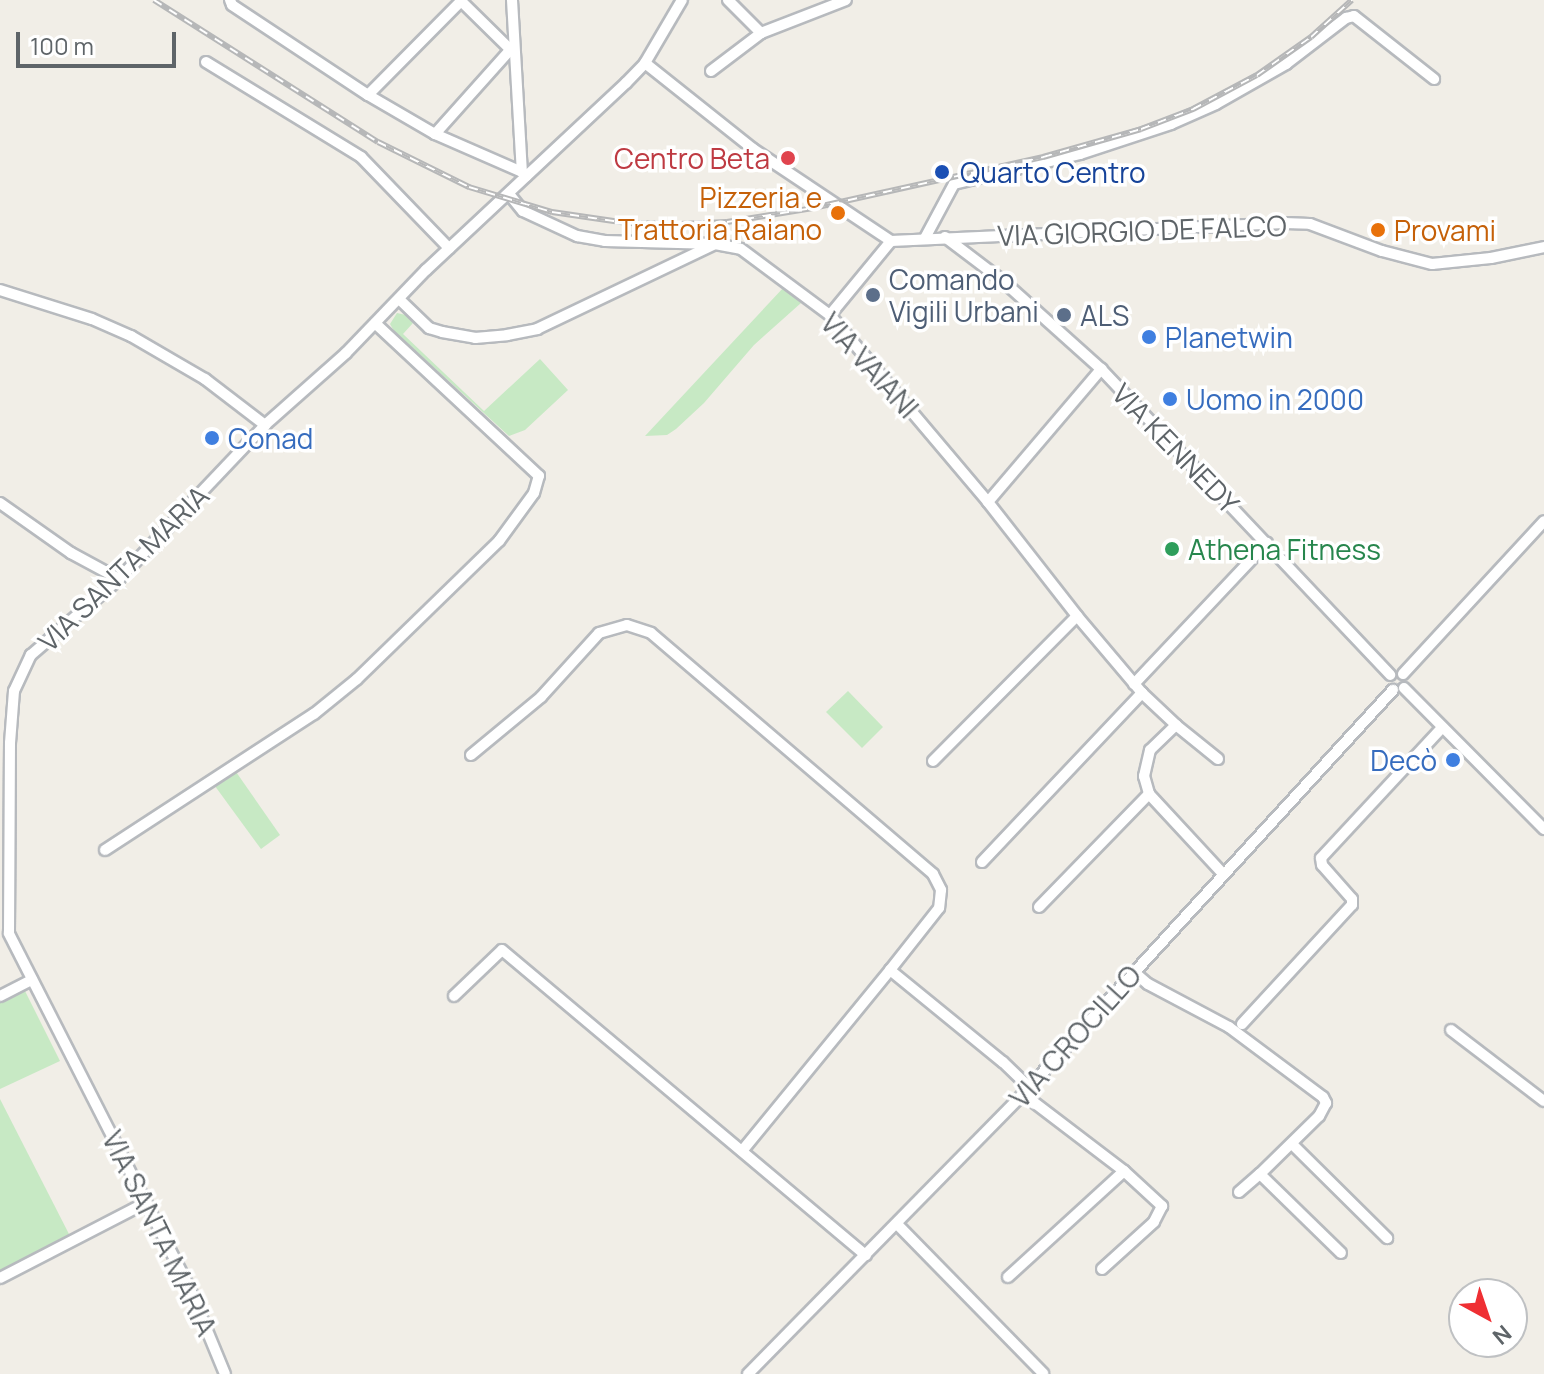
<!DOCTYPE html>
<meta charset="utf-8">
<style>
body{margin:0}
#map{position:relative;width:1544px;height:1374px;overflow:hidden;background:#f1eee7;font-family:Manrope,sans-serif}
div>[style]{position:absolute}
.green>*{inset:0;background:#c7e9c4}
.roads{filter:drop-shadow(2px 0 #b7babe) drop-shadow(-2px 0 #b7babe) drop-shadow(0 2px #b7babe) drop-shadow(0 -2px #b7babe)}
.minor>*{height:10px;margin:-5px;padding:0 5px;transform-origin:5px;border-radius:5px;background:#fff}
.rail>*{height:6px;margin-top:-3px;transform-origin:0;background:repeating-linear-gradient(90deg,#fff 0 9px,#b6b7b8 0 18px);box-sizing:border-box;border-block:2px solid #b6b7b8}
.dots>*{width:22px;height:22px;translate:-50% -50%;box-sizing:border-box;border:4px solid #fff;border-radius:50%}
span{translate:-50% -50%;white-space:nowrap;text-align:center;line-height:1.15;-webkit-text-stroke:7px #fff;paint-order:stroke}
.health-label{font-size:28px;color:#be3a42}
.right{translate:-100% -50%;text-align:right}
.transit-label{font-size:28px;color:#164399}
.left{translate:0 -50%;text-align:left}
.food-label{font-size:28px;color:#c56008}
.street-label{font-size:28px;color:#5e6468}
.service-label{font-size:28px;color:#4e5e75}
.shop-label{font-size:28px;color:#366cbe}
.leisure-label{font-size:28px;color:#27864d}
.north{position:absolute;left:1448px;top:1278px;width:80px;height:80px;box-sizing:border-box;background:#fff;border:2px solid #bfc1c3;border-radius:50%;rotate:140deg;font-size:22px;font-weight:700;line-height:32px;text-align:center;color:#5e6468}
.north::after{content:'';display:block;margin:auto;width:28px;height:36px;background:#ef2f33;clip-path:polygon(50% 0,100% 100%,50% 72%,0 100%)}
.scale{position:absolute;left:16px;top:32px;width:160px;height:36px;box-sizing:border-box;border:4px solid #5e6468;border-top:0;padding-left:10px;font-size:24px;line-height:28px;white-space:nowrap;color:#5e6468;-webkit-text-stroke:6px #fff;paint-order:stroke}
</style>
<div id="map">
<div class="green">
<div style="clip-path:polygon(784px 287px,801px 303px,754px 345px,704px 403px,676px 429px,667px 435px,645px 436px)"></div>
<div style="clip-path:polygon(397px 313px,410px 316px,413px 323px,403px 334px,484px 411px,540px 359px,568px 390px,525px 430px,509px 436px,394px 331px,390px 324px)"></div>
<div style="clip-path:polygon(848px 691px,883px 727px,862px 748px,826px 712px)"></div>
<div style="clip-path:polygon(234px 769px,280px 835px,261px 849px,212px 782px)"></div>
<div style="clip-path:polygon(24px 989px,60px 1061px,0 1089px,0 1000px)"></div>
<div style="clip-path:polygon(0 1099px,70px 1236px,0 1272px)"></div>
</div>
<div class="roads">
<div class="minor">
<div style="left:230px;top:0;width:5px;rotate:68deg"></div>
<div style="left:232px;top:5px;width:163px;rotate:33.5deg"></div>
<div style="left:368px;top:95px;width:78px;rotate:30.2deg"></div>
<div style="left:435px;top:134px;width:95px;rotate:23.6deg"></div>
<div style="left:460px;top:0;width:76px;rotate:44.5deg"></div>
<div style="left:512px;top:0;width:172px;rotate:86.7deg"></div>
<div style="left:522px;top:172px;width:6px;rotate:45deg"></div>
<div style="left:728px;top:0;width:47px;rotate:45deg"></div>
<div style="left:206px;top:62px;width:182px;rotate:31.5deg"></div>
<div style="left:361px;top:157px;width:127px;rotate:46deg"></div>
<div style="left:645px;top:63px;width:138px;rotate:38.5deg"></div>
<div style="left:753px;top:149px;width:166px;rotate:33.7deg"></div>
<div style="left:891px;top:241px;width:394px;rotate:-2.6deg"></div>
<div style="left:1285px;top:223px;width:25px;rotate:2deg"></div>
<div style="left:1310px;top:224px;width:77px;rotate:20.6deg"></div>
<div style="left:1382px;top:251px;width:52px;rotate:14.6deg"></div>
<div style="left:1432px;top:264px;width:59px;rotate:-5.8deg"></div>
<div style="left:1491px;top:258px;width:54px;rotate:-11.7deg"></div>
<div style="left:711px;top:71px;width:63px;rotate:-37.2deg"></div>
<div style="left:761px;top:33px;width:91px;rotate:-21.2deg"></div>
<div style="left:368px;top:95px;width:132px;rotate:-45.3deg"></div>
<div style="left:435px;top:134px;width:113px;rotate:-48.2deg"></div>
<div style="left:509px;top:194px;width:22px;rotate:51deg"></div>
<div style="left:523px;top:211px;width:60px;rotate:24.8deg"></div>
<div style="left:577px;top:236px;width:28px;rotate:10deg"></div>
<div style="left:605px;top:241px;width:110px;rotate:1.6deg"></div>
<div style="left:715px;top:244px;width:26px;rotate:11deg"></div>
<div style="left:741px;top:249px;width:111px;rotate:36.6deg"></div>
<div style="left:830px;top:315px;width:245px;rotate:49.8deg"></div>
<div style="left:988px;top:502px;width:145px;rotate:52deg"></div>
<div style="left:1077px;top:616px;width:101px;rotate:49.8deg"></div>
<div style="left:1142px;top:693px;width:47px;rotate:43.3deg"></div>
<div style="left:945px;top:237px;width:73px;rotate:37.2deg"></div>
<div style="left:1003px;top:281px;width:132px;rotate:41.9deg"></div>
<div style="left:1101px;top:369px;width:421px;rotate:46.6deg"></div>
<div style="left:925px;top:238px;width:61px;rotate:-61.8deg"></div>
<div style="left:954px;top:184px;width:130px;rotate:-13.4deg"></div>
<div style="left:1080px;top:154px;width:96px;rotate:-18.2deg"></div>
<div style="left:1171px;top:124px;width:49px;rotate:-24deg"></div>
<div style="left:1216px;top:104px;width:81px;rotate:-29.7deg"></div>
<div style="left:1286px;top:64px;width:76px;rotate:-37.5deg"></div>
<div style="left:1346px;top:18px;width:8px;rotate:-14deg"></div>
<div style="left:1354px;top:16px;width:102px;rotate:38.2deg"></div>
<div style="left:0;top:290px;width:96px;rotate:17.5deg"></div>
<div style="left:92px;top:319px;width:43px;rotate:23.6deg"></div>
<div style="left:131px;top:336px;width:86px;rotate:30.2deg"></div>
<div style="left:205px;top:379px;width:76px;rotate:37.5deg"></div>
<div style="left:399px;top:299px;width:42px;rotate:44deg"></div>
<div style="left:429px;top:328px;width:14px;rotate:17deg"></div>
<div style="left:442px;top:332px;width:34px;rotate:10deg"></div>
<div style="left:475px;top:338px;width:32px;rotate:-5deg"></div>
<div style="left:507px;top:335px;width:31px;rotate:-11deg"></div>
<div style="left:537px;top:329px;width:195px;rotate:-25.5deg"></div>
<div style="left:830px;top:315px;width:96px;rotate:-50.5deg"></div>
<div style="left:988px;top:502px;width:175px;rotate:-49.6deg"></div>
<div style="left:0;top:503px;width:87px;rotate:35.2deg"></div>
<div style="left:71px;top:553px;width:55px;rotate:28.4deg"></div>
<div style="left:1403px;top:674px;width:208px;rotate:-47.3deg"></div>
<div style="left:1134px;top:684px;width:194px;rotate:-46.7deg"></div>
<div style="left:1404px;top:688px;width:199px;rotate:45.2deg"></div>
<div style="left:471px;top:755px;width:91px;rotate:-39.6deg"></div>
<div style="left:541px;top:697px;width:86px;rotate:-47.8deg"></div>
<div style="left:599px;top:633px;width:29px;rotate:-16deg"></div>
<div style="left:627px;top:625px;width:25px;rotate:18deg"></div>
<div style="left:651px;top:633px;width:371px;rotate:40.5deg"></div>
<div style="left:933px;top:874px;width:18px;rotate:63deg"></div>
<div style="left:941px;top:890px;width:18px;rotate:96deg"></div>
<div style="left:939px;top:908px;width:79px;rotate:128.3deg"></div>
<div style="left:890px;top:970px;width:146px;rotate:39.2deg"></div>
<div style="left:1003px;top:1062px;width:36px;rotate:44deg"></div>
<div style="left:1218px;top:759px;width:54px;rotate:-141deg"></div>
<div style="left:1176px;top:725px;width:36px;rotate:136deg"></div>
<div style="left:1150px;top:750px;width:27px;rotate:103deg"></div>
<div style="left:1144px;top:776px;width:19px;rotate:74deg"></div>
<div style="left:1149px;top:794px;width:109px;rotate:47.2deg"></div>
<div style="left:933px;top:761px;width:204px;rotate:-45.2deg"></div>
<div style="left:105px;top:850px;width:249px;rotate:-33.1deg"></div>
<div style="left:314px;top:714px;width:55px;rotate:-39.1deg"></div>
<div style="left:357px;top:679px;width:198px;rotate:-44.2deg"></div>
<div style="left:499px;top:541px;width:59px;rotate:-53.9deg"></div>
<div style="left:534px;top:493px;width:18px;rotate:-74deg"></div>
<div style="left:539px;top:476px;width:224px;rotate:-137deg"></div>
<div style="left:982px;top:862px;width:233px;rotate:-46.6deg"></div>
<div style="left:1039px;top:907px;width:158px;rotate:-45.8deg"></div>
<div style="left:1134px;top:972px;width:18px;rotate:41deg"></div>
<div style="left:1148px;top:984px;width:92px;rotate:28deg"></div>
<div style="left:1229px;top:1027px;width:117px;rotate:36.7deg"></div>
<div style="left:1323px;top:1097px;width:7px;rotate:63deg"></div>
<div style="left:1326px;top:1103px;width:15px;rotate:118deg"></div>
<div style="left:1319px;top:1116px;width:83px;rotate:135.5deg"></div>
<div style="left:1260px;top:1174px;width:113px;rotate:44.3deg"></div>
<div style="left:0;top:996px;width:36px;rotate:-27deg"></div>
<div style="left:454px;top:996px;width:66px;rotate:-43.8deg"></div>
<div style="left:502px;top:950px;width:475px;rotate:40deg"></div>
<div style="left:1242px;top:1024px;width:162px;rotate:-47.3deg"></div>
<div style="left:1352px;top:905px;width:6px;rotate:-90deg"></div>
<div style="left:1352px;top:899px;width:45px;rotate:-131.4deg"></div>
<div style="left:1322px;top:865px;width:7px;rotate:-98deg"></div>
<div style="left:1321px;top:858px;width:178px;rotate:-47.1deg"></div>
<div style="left:1451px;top:1030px;width:117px;rotate:37.4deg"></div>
<div style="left:1023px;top:1094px;width:127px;rotate:37.3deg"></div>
<div style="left:1124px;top:1171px;width:52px;rotate:42.6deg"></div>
<div style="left:1162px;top:1206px;width:18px;rotate:117deg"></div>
<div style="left:1154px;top:1222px;width:70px;rotate:137.9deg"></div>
<div style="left:1292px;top:1144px;width:134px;rotate:44.7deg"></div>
<div style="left:742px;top:1151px;width:234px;rotate:-50.7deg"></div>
<div style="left:1239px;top:1192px;width:28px;rotate:-41deg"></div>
<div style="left:897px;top:1224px;width:209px;rotate:45.6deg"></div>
<div style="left:1008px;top:1277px;width:157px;rotate:-42.4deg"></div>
<div style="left:0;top:1278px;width:165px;rotate:-27.3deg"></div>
<div style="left:225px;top:1374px;width:92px;rotate:-112.4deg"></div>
<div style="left:190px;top:1289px;width:399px;rotate:-117deg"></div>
<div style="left:9px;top:933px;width:190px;rotate:-89.7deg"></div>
<div style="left:10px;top:743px;width:52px;rotate:-85.6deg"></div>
<div style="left:14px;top:691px;width:40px;rotate:-65deg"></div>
<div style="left:31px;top:655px;width:116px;rotate:-40.8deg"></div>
<div style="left:119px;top:579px;width:212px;rotate:-46.5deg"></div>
<div style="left:265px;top:425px;width:108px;rotate:-41.6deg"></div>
<div style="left:346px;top:353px;width:115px;rotate:-46.1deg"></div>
<div style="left:426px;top:270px;width:274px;rotate:-43.1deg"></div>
<div style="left:626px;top:83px;width:28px;rotate:-46deg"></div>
<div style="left:645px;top:63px;width:73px;rotate:-59.6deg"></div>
<div style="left:748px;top:1374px;width:392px;rotate:-45.5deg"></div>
<div style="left:1023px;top:1094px;width:548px;rotate:-47.52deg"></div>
</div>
</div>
<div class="rail">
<div style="left:154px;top:0;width:265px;rotate:32.4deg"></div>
<div style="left:378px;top:142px;width:102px;rotate:26.3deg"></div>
<div style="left:469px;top:187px;width:87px;rotate:16.8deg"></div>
<div style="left:552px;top:212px;width:76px;rotate:8.3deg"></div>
<div style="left:627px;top:223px;width:53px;rotate:1.1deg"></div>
<div style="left:680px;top:224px;width:47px;rotate:-2.4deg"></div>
<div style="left:727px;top:222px;width:87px;rotate:-9.2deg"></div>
<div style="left:813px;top:208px;width:236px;rotate:-12.5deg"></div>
<div style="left:1043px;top:157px;width:102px;rotate:-15.9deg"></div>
<div style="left:1141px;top:129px;width:56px;rotate:-21deg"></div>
<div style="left:1193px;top:109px;width:72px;rotate:-28deg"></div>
<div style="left:1257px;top:75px;width:66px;rotate:-35.1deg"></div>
<div style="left:1311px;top:37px;width:55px;rotate:-42.1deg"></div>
</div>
<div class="dots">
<div style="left:788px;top:158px;background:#e0444e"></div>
<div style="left:942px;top:172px;background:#1a4fb4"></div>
<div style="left:838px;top:213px;background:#e8710a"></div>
<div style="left:1378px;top:230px;background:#e8710a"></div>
<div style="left:873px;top:295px;background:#5c6f8a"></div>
<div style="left:1064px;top:315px;background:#5c6f8a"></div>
<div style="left:1149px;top:337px;background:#3f7fe0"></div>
<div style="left:1170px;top:399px;background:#3f7fe0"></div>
<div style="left:212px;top:438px;background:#3f7fe0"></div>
<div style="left:1172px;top:549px;background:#2e9e5b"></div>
<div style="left:1453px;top:760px;background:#3f7fe0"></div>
</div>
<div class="health-label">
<span class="right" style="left:770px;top:158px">Centro Beta</span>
</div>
<div class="transit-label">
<span class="left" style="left:960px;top:172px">Quarto Centro</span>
</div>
<div class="food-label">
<span class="right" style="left:822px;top:213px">Pizzeria e<br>Trattoria Raiano</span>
<span class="left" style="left:1394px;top:230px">Provami</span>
</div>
<div class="street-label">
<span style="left:1142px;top:230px;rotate:-2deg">VIA GIORGIO DE FALCO</span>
<span style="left:870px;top:365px;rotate:48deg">VIA VAIANI</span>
<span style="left:1176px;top:448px;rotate:46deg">VIA KENNEDY</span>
<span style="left:123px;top:568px;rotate:-44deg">VIA SANTA MARIA</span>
<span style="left:1075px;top:1036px;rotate:-48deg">VIA CROCILLO</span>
<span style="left:160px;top:1233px;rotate:64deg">VIA SANTA MARIA</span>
</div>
<div class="service-label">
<span class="left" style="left:889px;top:295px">Comando<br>Vigili Urbani</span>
<span class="left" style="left:1080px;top:315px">ALS</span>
</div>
<div class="shop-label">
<span class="left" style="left:1165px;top:337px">Planetwin</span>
<span class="left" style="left:1186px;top:399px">Uomo in 2000</span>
<span class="left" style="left:228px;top:438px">Conad</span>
<span class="right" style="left:1437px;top:760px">Decò</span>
</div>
<div class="leisure-label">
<span class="left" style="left:1188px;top:549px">Athena Fitness</span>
</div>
<div class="north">N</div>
<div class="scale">100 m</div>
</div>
